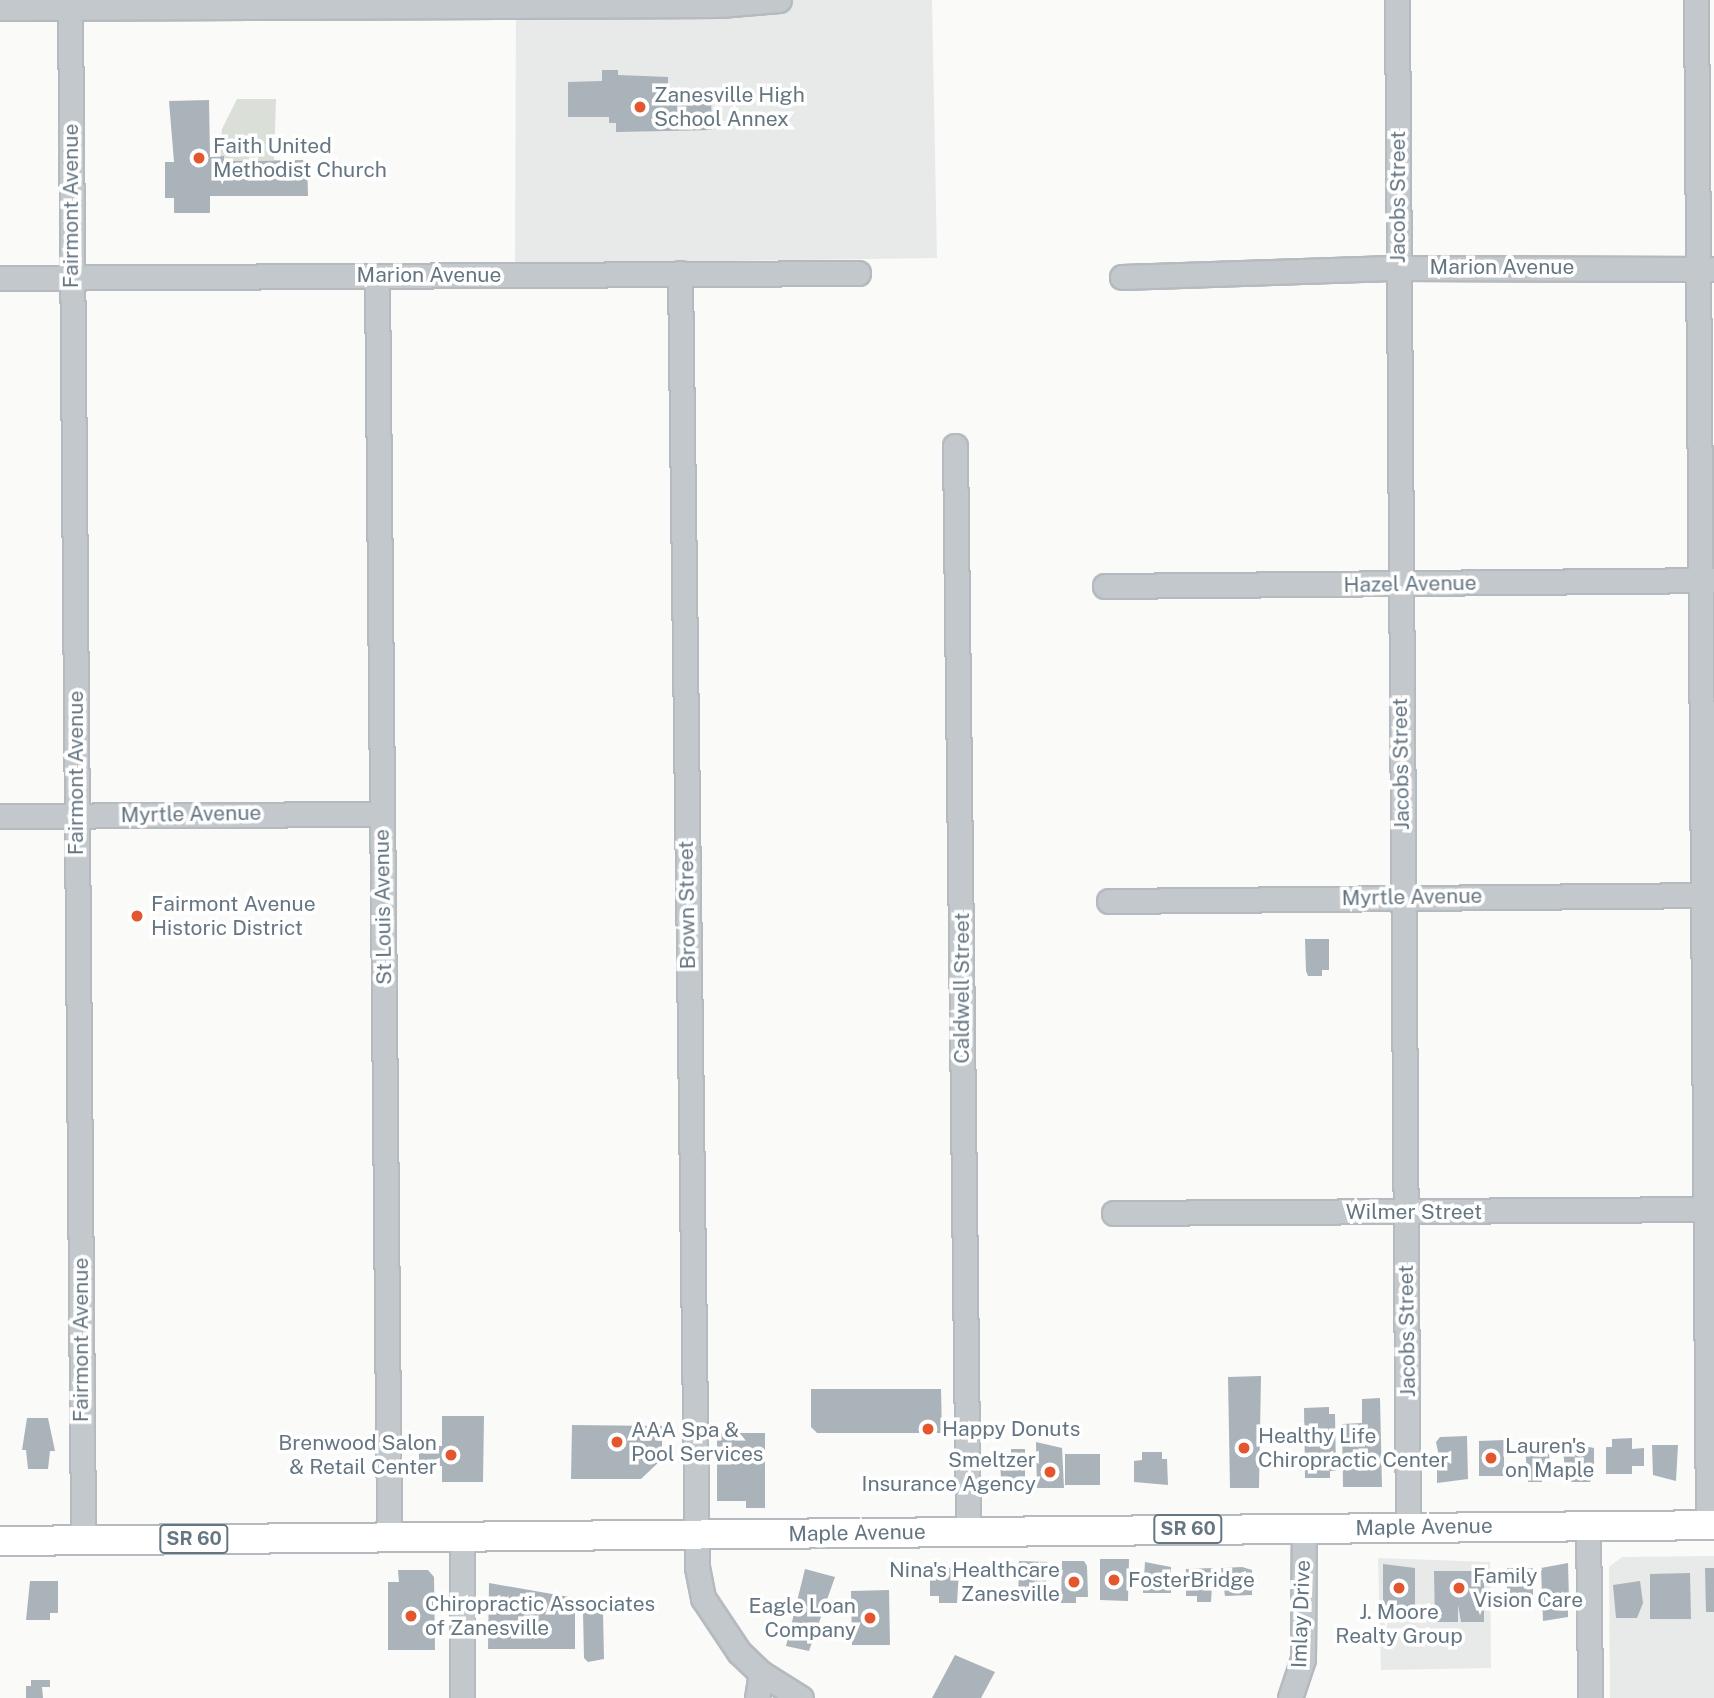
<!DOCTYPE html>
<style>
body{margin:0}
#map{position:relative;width:1714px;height:1698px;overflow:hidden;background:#fafaf8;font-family:"Public Sans",sans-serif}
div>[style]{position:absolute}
.built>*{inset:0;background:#e8e9e9}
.green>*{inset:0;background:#dadfd7}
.building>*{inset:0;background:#aab3b9}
.roads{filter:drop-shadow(2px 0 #b5babe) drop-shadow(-2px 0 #b5babe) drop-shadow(0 2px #b5babe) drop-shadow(0 -2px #b5babe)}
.minor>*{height:23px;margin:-11.5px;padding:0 11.5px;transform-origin:11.5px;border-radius:11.5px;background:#c3c8cc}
.major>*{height:28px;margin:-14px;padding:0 14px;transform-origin:14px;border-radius:14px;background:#fff}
.dots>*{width:19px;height:19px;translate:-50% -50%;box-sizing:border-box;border:4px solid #fff;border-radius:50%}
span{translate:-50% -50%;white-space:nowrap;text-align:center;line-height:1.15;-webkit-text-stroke:7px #fff;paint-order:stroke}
.shield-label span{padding:2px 5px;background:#fff;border:2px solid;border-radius:5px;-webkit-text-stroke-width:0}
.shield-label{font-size:19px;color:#657683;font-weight:700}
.poi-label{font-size:21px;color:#657683}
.left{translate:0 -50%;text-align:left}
.right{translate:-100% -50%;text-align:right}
.street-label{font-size:21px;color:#657683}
</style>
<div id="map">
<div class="built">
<div style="clip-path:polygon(516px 0,932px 0,937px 258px,515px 264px)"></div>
<div style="clip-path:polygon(1714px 1556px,1714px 1698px,1610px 1698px,1609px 1567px,1622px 1557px)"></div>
<div style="clip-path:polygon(1378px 1558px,1490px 1562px,1491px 1668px,1381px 1670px)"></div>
</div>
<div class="green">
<div style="clip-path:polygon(237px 99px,276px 99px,274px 160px,224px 161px,219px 156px,222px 129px)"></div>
</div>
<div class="building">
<div style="clip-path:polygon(602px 70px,618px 70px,618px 75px,668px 77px,668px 98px,711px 97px,712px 130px,616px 132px,616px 123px,609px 123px,609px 117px,568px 117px,568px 82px,602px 81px)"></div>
<div style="clip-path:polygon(209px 100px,210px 157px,224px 156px,224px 161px,307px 160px,308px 196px,210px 196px,210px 213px,174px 213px,174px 198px,165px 198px,165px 162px,174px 162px,169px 101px)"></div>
<div style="clip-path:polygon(1305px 939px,1329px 939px,1329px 970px,1322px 970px,1322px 976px,1308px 976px,1306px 971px)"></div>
<div style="clip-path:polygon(1261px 1376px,1259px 1488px,1230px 1488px,1228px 1377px)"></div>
<div style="clip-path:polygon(811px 1389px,941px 1389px,942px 1433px,817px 1433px,811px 1427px)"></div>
<div style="clip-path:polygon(1380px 1398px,1382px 1487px,1343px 1487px,1342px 1424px,1362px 1423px,1362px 1399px)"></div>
<div style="clip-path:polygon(1329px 1407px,1329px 1414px,1335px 1414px,1336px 1471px,1330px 1471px,1330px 1478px,1305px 1478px,1304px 1408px)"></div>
<div style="clip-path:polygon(442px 1416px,484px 1416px,483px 1482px,442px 1482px,442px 1466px,419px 1465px,419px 1446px,442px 1446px)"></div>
<div style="clip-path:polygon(27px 1418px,48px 1418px,55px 1451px,50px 1451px,48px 1469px,28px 1469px,26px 1450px,22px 1450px)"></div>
<div style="clip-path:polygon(572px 1425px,662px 1426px,662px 1459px,641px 1479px,571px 1479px)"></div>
<div style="clip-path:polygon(717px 1433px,765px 1433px,765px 1508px,746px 1508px,746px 1501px,717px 1501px)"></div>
<div style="clip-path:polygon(1467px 1436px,1468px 1479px,1437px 1483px,1437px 1470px,1442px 1470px,1436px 1442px,1440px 1437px)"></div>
<div style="clip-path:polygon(1632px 1438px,1632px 1449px,1644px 1448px,1644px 1466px,1632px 1466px,1632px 1474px,1606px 1474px,1606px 1447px,1612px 1447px,1612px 1439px)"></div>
<div style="clip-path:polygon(1504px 1440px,1504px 1476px,1479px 1476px,1479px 1441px)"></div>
<div style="clip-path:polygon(1036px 1442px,1062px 1448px,1064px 1488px,1037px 1488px)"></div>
<div style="clip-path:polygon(1579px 1445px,1594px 1448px,1594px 1475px,1590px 1482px,1566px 1482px,1563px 1448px)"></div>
<div style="clip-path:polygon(1652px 1445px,1678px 1445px,1676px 1481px,1653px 1475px)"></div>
<div style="clip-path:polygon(1549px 1447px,1550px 1475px,1542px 1475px,1542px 1482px,1528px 1482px,1525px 1448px)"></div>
<div style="clip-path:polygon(1011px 1449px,1025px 1449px,1025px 1494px,1002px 1494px,1000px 1462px,1011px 1462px)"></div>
<div style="clip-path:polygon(1142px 1452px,1162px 1452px,1162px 1459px,1167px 1459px,1168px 1485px,1134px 1482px,1134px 1461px,1142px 1460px)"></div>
<div style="clip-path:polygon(1065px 1454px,1100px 1454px,1100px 1485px,1065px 1485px)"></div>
<div style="clip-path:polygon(1100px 1559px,1129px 1559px,1128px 1601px,1100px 1600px)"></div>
<div style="clip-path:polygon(1019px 1561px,1049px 1562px,1044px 1596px,1034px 1596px,1034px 1603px,1018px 1603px)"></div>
<div style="clip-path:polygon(1062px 1561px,1084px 1561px,1087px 1566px,1088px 1597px,1076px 1597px,1076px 1603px,1061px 1603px)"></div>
<div style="clip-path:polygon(1145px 1562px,1171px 1567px,1171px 1593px,1143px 1593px)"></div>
<div style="clip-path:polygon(1568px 1563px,1569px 1599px,1563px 1599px,1563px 1606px,1555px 1609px,1568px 1609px,1568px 1617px,1543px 1621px,1541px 1568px)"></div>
<div style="clip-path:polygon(1383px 1564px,1415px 1568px,1415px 1607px,1396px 1607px,1396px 1615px,1383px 1615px)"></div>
<div style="clip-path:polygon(941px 1566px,959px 1570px,957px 1603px,939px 1603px,939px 1596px,930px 1596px,930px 1571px,942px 1570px)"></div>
<div style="clip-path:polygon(1242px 1567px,1252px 1570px,1252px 1595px,1225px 1596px,1221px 1568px)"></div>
<div style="clip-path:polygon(1213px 1568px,1211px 1602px,1197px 1602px,1197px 1596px,1186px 1596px,1186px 1569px)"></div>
<div style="clip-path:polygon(1507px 1568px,1533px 1568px,1533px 1595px,1507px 1596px)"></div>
<div style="clip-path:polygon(1705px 1568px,1714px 1568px,1714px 1612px,1706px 1612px)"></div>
<div style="clip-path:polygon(805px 1569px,835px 1577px,809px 1651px,786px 1646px)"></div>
<div style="clip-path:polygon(398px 1570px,428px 1570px,434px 1577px,435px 1650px,388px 1650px,388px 1582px,399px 1582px)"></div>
<div style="clip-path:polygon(1434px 1571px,1484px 1571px,1484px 1622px,1461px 1622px,1458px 1605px,1458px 1622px,1435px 1622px)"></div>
<div style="clip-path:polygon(1690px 1573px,1691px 1619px,1650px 1619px,1650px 1574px)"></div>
<div style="clip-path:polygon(30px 1581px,58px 1581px,58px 1613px,50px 1613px,50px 1620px,26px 1620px)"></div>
<div style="clip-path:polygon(1640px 1581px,1643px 1603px,1637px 1618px,1616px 1618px,1613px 1585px)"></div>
<div style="clip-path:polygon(489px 1583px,575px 1598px,575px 1649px,488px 1649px)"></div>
<div style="clip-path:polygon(889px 1590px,890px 1645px,852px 1645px,851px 1591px)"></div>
<div style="clip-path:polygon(583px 1612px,603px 1612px,604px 1659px,588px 1662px,584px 1658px)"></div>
<div style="clip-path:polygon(955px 1655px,995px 1672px,981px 1698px,932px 1698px)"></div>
<div style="clip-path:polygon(31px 1680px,50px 1680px,50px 1687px,42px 1687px,43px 1698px,26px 1698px,26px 1686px,31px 1686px)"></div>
</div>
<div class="roads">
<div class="minor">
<div style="left:1397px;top:0;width:1527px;rotate:89.59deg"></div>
<div style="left:1696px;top:0;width:1525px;rotate:89.55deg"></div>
<div style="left:0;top:8px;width:720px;rotate:-0.24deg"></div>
<div style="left:720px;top:5px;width:59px;rotate:-4.8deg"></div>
<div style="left:70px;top:8px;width:1531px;rotate:89.51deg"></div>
<div style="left:680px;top:273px;width:1294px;rotate:89.25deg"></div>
<div style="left:697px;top:1567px;width:32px;rotate:79deg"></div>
<div style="left:703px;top:1598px;width:65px;rotate:56.3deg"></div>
<div style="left:739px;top:1652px;width:30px;rotate:44deg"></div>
<div style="left:761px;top:1673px;width:47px;rotate:32deg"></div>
<div style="left:377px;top:277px;width:1260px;rotate:89.45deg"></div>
<div style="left:1122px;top:277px;width:277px;rotate:-1.9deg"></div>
<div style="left:1399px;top:268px;width:314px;rotate:0.2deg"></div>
<div style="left:0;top:278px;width:858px;rotate:-0.33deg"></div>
<div style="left:955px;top:446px;width:1084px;rotate:89.31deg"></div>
<div style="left:1105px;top:586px;width:609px;rotate:-0.56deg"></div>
<div style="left:0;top:816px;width:382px;rotate:-0.3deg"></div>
<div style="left:1109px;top:901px;width:605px;rotate:-0.57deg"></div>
<div style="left:1114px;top:1213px;width:600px;rotate:-0.38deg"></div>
<div style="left:1588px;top:1525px;width:173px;rotate:89.3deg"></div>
<div style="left:462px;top:1698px;width:162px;rotate:-90deg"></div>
<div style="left:757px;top:1698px;width:25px;rotate:-81deg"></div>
<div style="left:1290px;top:1698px;width:41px;rotate:-71.6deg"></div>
<div style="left:1303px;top:1659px;width:131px;rotate:-89.6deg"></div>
</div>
<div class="major">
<div style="left:0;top:1541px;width:1714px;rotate:-0.53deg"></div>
</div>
</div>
<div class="dots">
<div style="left:640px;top:107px;background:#e4572e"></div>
<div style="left:199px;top:158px;background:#e4572e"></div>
<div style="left:137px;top:916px;background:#e4572e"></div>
<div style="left:928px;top:1429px;background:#e4572e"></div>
<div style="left:617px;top:1442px;background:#e4572e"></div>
<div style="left:1244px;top:1448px;background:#e4572e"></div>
<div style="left:451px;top:1455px;background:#e4572e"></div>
<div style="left:1491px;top:1458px;background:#e4572e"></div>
<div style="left:1050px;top:1472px;background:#e4572e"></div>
<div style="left:1114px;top:1580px;background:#e4572e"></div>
<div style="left:1074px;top:1582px;background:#e4572e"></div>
<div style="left:1399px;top:1588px;background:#e4572e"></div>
<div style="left:1459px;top:1588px;background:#e4572e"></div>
<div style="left:411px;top:1616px;background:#e4572e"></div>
<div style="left:870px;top:1618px;background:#e4572e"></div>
</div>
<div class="shield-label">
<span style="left:1188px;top:1529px">SR 60</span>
<span style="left:194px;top:1539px">SR 60</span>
</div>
<div class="poi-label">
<span class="left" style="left:654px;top:107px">Zanesville High<br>School Annex</span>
<span class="left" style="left:213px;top:158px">Faith United<br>Methodist Church</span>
<span class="left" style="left:151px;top:916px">Fairmont Avenue<br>Historic District</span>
<span class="left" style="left:942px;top:1429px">Happy Donuts</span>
<span class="left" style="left:631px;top:1442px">AAA Spa &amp;<br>Pool Services</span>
<span class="left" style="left:1258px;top:1448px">Healthy Life<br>Chiropractic Center</span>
<span class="right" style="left:437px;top:1455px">Brenwood Salon<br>&amp; Retail Center</span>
<span class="left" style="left:1505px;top:1458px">Lauren's<br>on Maple</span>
<span class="right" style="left:1036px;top:1472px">Smeltzer<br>Insurance Agency</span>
<span class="right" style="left:1060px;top:1582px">Nina's Healthcare<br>Zanesville</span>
<span class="left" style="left:1473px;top:1588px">Family<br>Vision Care</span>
<span class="left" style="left:1128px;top:1580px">FosterBridge</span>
<span class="left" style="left:425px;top:1616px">Chiropractic Associates<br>of Zanesville</span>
<span class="right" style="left:856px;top:1618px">Eagle Loan<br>Company</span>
<span style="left:1399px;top:1624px">J. Moore<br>Realty Group</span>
</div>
<div class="street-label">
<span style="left:1398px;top:197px;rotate:-90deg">Jacobs Street</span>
<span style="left:71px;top:206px;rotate:-90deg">Fairmont Avenue</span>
<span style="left:1502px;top:267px">Marion Avenue</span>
<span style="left:429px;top:275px">Marion Avenue</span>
<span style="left:1410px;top:584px;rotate:-1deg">Hazel Avenue</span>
<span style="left:1401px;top:764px;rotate:-91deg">Jacobs Street</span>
<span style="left:76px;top:773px;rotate:-90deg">Fairmont Avenue</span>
<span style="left:191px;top:814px;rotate:-1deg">Myrtle Avenue</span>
<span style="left:1412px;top:897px;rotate:-1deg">Myrtle Avenue</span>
<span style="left:687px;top:905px;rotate:-91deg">Brown Street</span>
<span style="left:383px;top:907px;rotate:-91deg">St Louis Avenue</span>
<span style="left:962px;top:988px;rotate:-90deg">Caldwell Street</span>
<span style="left:1414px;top:1212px">Wilmer Street</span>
<span style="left:1407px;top:1331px;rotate:-91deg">Jacobs Street</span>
<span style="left:81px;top:1340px;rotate:-90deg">Fairmont Avenue</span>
<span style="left:1424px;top:1527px;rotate:-1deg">Maple Avenue</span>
<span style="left:857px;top:1533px;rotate:-1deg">Maple Avenue</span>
<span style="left:1301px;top:1614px;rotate:-88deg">Imlay Drive</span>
</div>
</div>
